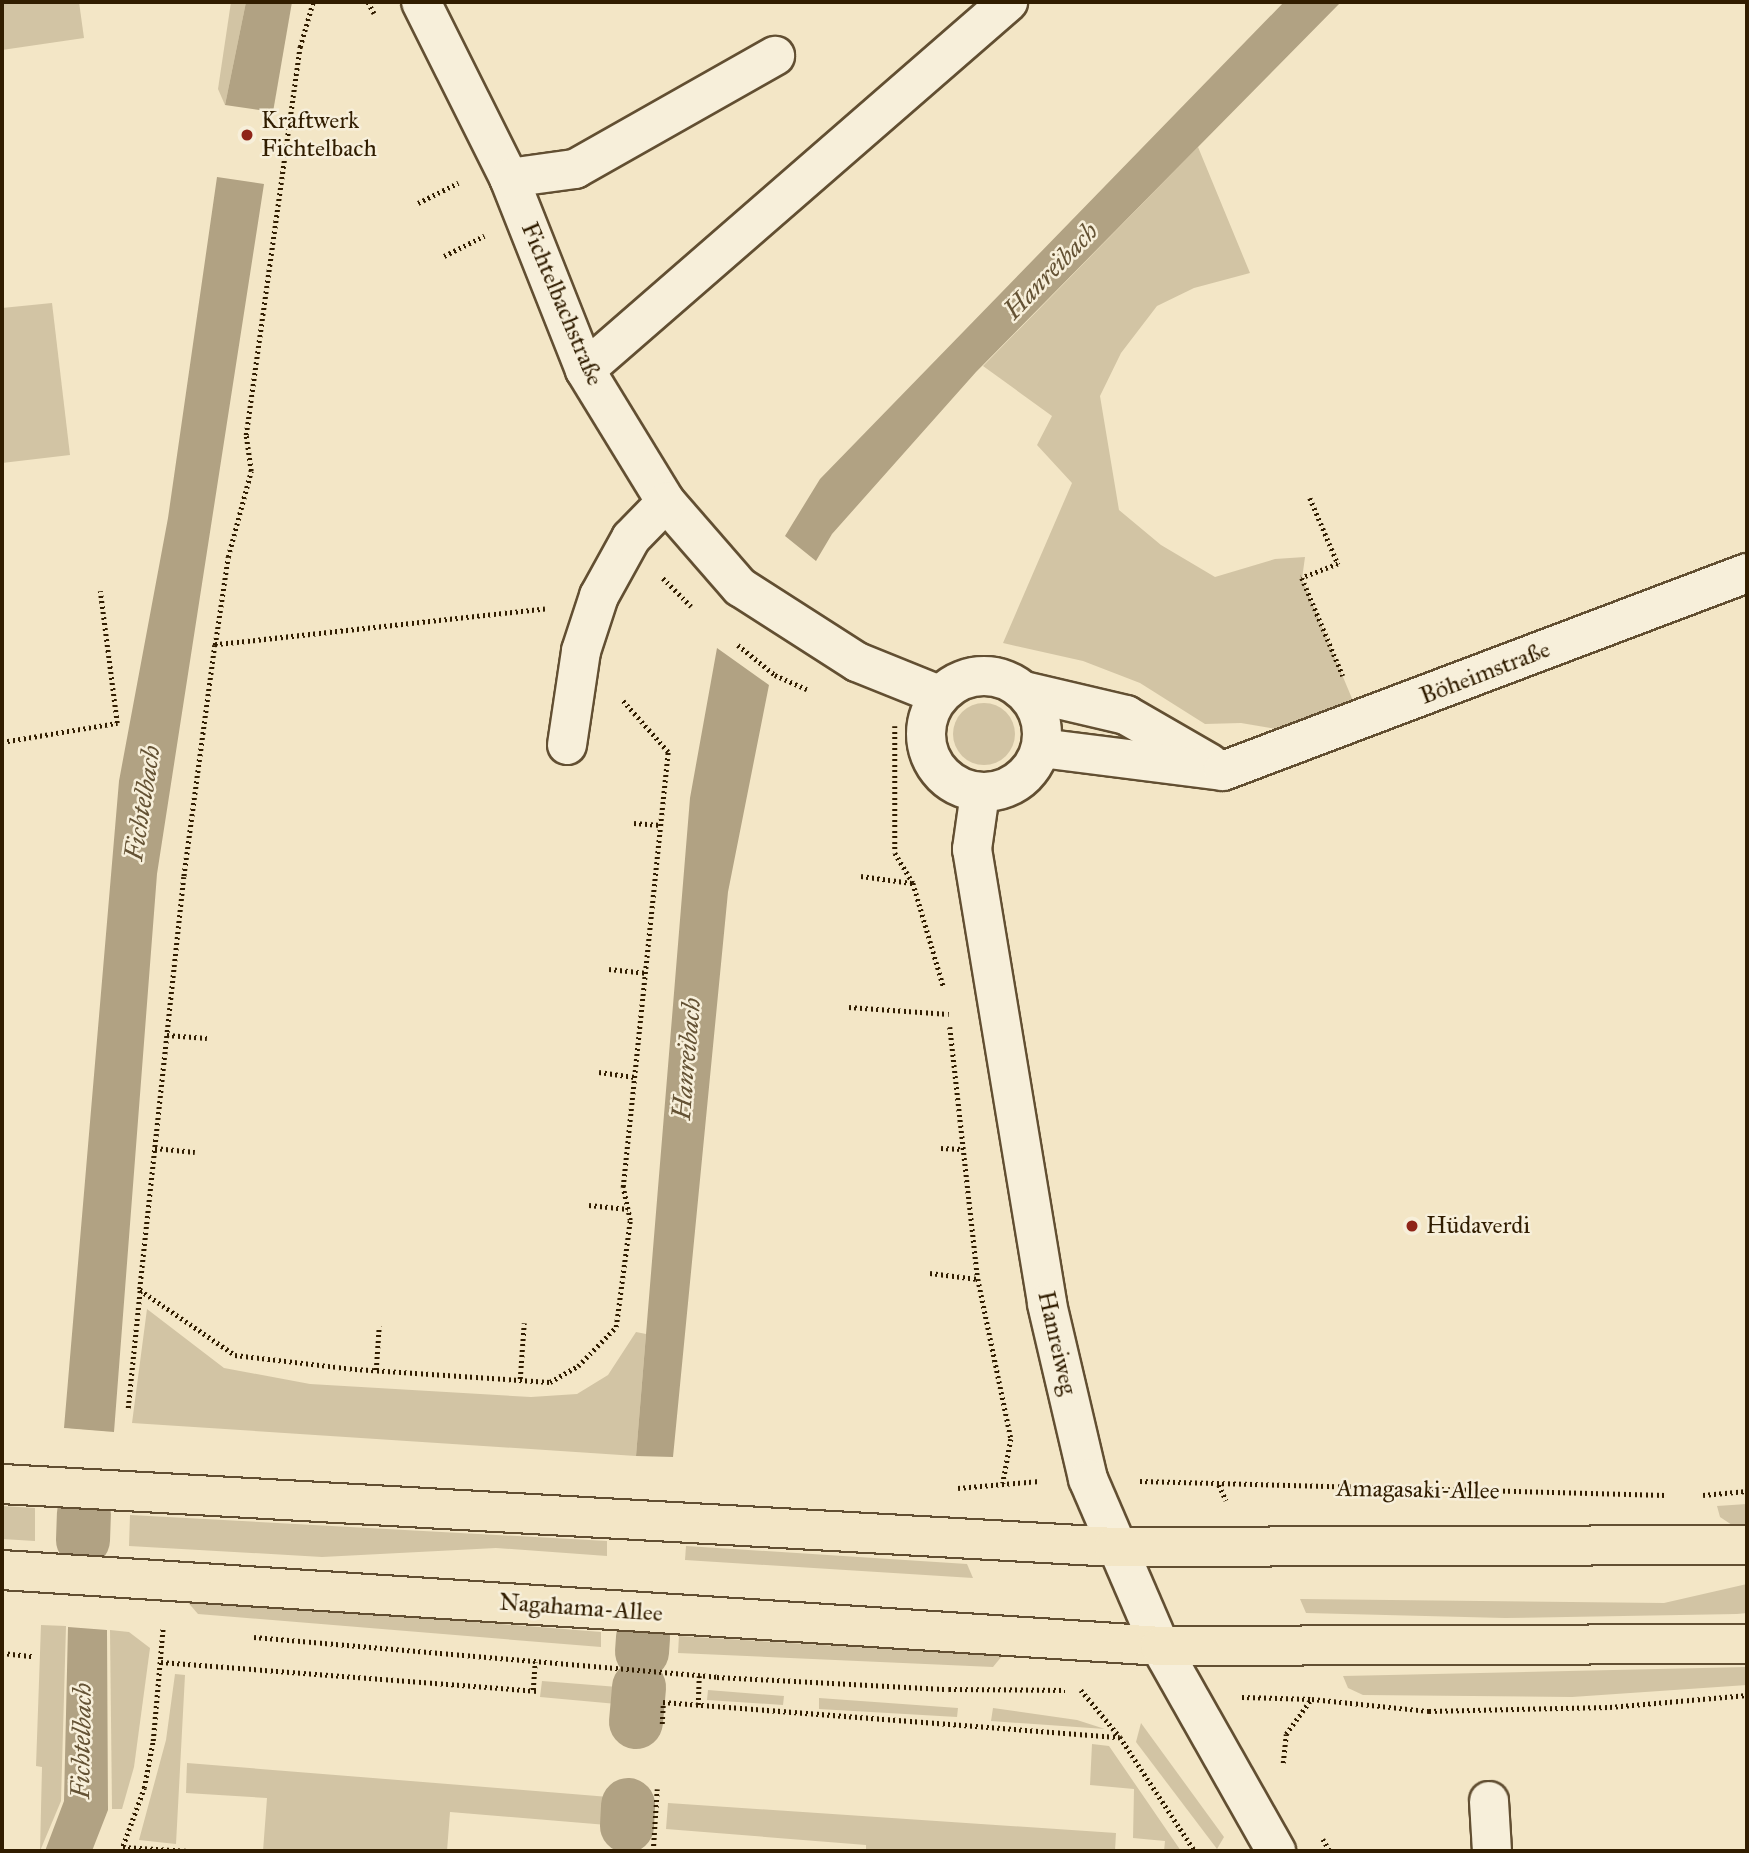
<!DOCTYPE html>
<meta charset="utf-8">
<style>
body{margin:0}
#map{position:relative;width:1749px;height:1853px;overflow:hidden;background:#f3e6c6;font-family:"IM FELL Great Primer",serif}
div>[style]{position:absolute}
.green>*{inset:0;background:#d2c4a4}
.round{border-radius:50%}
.water>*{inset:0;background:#b1a283}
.pier>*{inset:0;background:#f3e6c6}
.canal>*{height:54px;margin:-27px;padding:0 27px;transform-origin:27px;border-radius:27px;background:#b1a283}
.path>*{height:4.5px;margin-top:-2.25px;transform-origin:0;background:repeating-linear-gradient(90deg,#311d00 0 2px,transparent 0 5.5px)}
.roads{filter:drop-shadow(2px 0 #624f32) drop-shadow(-2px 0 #624f32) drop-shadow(0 2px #624f32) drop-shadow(0 -2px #624f32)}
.minor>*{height:38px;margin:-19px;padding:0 19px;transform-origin:19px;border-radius:19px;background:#f7efda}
.minor>.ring{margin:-19px;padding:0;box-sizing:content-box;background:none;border:38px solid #f7efda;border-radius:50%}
.major>*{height:38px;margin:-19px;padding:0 19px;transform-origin:19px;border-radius:19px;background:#f3e6c6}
.dots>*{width:19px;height:19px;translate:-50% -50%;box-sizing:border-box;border:4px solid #f7efda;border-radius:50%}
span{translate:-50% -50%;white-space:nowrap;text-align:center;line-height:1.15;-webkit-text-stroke:5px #f7efda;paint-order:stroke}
.poi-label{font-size:24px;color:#311d00}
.left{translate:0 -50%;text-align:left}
.street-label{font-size:24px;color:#311d00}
.water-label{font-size:26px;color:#645234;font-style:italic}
.frame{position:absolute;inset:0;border:4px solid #311d00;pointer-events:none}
</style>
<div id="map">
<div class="green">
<div style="clip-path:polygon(2px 2px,79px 2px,84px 38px,2px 50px)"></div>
<div style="clip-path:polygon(231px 2px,246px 2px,225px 105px,218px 89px)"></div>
<div style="clip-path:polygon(1198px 147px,1250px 273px,1194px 288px,1157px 306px,1121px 353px,1100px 396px,1119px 510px,1161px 545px,1215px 577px,1275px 559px,1305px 557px,1302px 579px,1361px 720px,1282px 730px,1241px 723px,1205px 724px,1140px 683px,1083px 661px,1003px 643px,1072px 483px,1037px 445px,1052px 416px,983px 366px)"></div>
<div style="clip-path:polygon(52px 303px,70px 455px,2px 463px,2px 308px)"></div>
<div class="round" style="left:953px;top:703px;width:62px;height:62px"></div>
<div style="clip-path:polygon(147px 1309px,224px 1368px,310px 1384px,531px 1397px,577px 1394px,608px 1375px,636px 1332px,646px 1334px,636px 1456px,132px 1423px)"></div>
<div style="clip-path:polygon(1747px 1504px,1747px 1524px,1732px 1525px,1720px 1517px,1717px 1506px)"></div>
<div style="clip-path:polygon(2px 1506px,35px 1508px,35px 1541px,2px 1539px)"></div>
<div style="clip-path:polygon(130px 1515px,607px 1541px,607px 1556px,496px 1548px,322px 1557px,129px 1546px)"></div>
<div style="clip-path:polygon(686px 1546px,967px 1564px,973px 1578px,685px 1560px)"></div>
<div style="clip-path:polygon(1747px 1584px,1747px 1613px,1737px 1614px,1505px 1618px,1306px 1613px,1300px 1599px,1664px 1603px)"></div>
<div style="clip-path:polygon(185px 1599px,601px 1632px,601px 1647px,198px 1614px)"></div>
<div style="clip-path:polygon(41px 1625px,66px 1626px,61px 1801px,40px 1851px,42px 1767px,36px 1766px)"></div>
<div style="clip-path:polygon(110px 1630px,129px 1632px,150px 1648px,134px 1767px,122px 1809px,112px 1809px)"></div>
<div style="clip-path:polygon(679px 1636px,1002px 1656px,993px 1667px,678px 1653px)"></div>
<div style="clip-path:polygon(1747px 1667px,1747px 1685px,1572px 1697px,1363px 1695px,1348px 1688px,1343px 1676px)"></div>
<div style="clip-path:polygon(175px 1674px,185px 1675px,176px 1844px,139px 1840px,166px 1740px)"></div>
<div style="clip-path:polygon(542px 1681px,618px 1687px,617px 1704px,540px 1697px)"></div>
<div style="clip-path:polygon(708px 1690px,784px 1696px,783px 1705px,707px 1700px)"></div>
<div style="clip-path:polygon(819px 1698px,958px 1708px,957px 1717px,819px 1709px)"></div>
<div style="clip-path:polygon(993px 1708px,1077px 1720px,1105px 1729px,991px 1721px)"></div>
<div style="clip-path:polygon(1141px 1723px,1224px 1837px,1217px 1849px,1136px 1742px)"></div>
<div style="clip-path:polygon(1092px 1744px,1109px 1746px,1181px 1851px,1164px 1851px,1165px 1841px,1133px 1838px,1134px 1789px,1090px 1785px)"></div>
<div style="clip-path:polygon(187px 1763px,609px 1797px,607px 1825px,450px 1812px,447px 1851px,263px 1851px,267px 1798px,186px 1793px)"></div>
<div style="clip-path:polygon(668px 1803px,1116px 1833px,1115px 1851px,866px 1851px,866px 1845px,666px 1829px)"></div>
</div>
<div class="water">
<div style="clip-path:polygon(246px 2px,292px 2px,273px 112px,225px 105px)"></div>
<div style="clip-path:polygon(1284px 2px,1341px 2px,976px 372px,832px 534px,816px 561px,785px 536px,820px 479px)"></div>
<div style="clip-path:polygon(217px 177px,264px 184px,157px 874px,114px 1432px,64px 1428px,119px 781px,168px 518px)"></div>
<div style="clip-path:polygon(717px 648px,769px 685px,728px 892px,673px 1457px,636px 1456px,690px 798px)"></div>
<div style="clip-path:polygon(68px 1627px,107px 1630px,108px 1810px,92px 1851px,45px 1851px,64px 1801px)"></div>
</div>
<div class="pier">
<div style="clip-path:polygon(60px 1428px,117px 1433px,114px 1436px)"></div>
</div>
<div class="canal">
<div style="left:83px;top:1540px;width:26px;rotate:-88deg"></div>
<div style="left:642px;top:1652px;width:15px;rotate:-86deg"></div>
<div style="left:636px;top:1722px;width:35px;rotate:-85deg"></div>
<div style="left:627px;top:1826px;width:21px;rotate:-87deg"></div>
</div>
<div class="path">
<div style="left:368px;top:2px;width:13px;rotate:61deg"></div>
<div style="left:418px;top:203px;width:45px;rotate:-26.6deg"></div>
<div style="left:444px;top:256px;width:45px;rotate:-26.6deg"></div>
<div style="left:1310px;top:498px;width:72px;rotate:67deg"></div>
<div style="left:1338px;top:564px;width:39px;rotate:159deg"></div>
<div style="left:1302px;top:578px;width:106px;rotate:67.3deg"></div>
<div style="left:663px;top:578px;width:40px;rotate:45deg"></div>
<div style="left:545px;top:609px;width:332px;rotate:173.8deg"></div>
<div style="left:215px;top:645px;width:234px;rotate:97.6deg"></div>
<div style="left:184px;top:877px;width:415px;rotate:96.1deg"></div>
<div style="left:140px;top:1290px;width:115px;rotate:34.4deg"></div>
<div style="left:235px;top:1355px;width:121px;rotate:6.7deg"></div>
<div style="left:355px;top:1369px;width:195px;rotate:3.8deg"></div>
<div style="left:550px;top:1382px;width:32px;rotate:-30deg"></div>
<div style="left:578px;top:1366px;width:54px;rotate:-45.7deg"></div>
<div style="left:616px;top:1327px;width:108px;rotate:-82.5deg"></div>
<div style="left:630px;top:1220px;width:34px;rotate:-102deg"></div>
<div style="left:623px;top:1187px;width:437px;rotate:-84.1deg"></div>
<div style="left:668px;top:752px;width:69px;rotate:-131.5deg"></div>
<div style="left:215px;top:645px;width:89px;rotate:-81.6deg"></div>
<div style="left:228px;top:557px;width:89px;rotate:-75deg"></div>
<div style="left:251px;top:471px;width:36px;rotate:-98deg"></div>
<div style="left:246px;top:435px;width:392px;rotate:-82.1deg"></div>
<div style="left:300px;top:47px;width:47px;rotate:-73.9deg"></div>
<div style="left:738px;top:645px;width:48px;rotate:39deg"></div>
<div style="left:775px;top:675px;width:35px;rotate:24deg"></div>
<div style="left:895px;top:726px;width:127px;rotate:90deg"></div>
<div style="left:895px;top:853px;width:35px;rotate:59deg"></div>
<div style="left:913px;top:883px;width:109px;rotate:73.6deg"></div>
<div style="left:2px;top:742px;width:117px;rotate:-9.4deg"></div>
<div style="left:117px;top:723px;width:133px;rotate:-97.3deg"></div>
<div style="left:634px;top:823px;width:27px;rotate:4deg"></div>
<div style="left:861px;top:876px;width:51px;rotate:7.8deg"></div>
<div style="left:609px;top:969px;width:36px;rotate:6deg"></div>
<div style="left:849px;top:1007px;width:100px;rotate:4deg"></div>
<div style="left:950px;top:1027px;width:254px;rotate:83.7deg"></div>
<div style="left:978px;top:1279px;width:163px;rotate:78.3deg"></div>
<div style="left:1011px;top:1439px;width:45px;rotate:100.3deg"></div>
<div style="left:167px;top:1035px;width:40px;rotate:4.3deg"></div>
<div style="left:599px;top:1072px;width:36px;rotate:8deg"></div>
<div style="left:155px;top:1148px;width:40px;rotate:5.7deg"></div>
<div style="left:941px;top:1148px;width:21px;rotate:3deg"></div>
<div style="left:589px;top:1205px;width:39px;rotate:6deg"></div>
<div style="left:930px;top:1273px;width:48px;rotate:7.1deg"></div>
<div style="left:376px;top:1370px;width:44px;rotate:-86.1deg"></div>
<div style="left:520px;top:1379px;width:56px;rotate:-85.9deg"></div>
<div style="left:128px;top:1408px;width:119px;rotate:-84.2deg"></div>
<div style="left:1140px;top:1481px;width:526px;rotate:1.52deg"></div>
<div style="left:1219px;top:1485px;width:17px;rotate:65deg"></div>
<div style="left:958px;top:1488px;width:82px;rotate:-4.9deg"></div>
<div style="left:1703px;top:1495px;width:44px;rotate:-5.2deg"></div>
<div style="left:254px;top:1637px;width:465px;rotate:4.9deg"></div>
<div style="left:717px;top:1677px;width:232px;rotate:3deg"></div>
<div style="left:949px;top:1689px;width:116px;rotate:0.5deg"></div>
<div style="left:2px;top:1653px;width:31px;rotate:6deg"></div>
<div style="left:161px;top:1662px;width:378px;rotate:4.4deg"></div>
<div style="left:533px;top:1690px;width:28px;rotate:-86deg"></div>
<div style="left:1081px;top:1690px;width:61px;rotate:50.3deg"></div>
<div style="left:1120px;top:1737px;width:136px;rotate:56.7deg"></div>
<div style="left:1242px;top:1697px;width:70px;rotate:1.6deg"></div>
<div style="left:1312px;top:1699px;width:118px;rotate:5.9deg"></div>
<div style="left:1429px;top:1711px;width:181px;rotate:-1.3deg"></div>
<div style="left:1610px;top:1707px;width:138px;rotate:-5deg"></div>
<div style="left:698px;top:1705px;width:29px;rotate:-88deg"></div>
<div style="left:662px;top:1724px;width:22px;rotate:-87deg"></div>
<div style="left:663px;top:1702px;width:458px;rotate:4.4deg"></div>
<div style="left:1283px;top:1763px;width:29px;rotate:-84deg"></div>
<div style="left:1286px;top:1734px;width:44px;rotate:-54.2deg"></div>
<div style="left:1323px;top:1839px;width:14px;rotate:60deg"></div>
<div style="left:123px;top:1847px;width:66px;rotate:3.5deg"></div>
<div style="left:121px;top:1851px;width:67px;rotate:-69.9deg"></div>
<div style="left:144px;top:1788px;width:48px;rotate:-79.2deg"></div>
<div style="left:153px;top:1741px;width:115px;rotate:-85deg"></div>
<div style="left:653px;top:1851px;width:62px;rotate:-86.3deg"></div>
</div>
<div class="roads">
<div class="minor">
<div style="left:421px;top:2px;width:197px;rotate:63.4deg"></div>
<div style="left:509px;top:178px;width:206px;rotate:68.4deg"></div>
<div style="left:585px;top:370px;width:155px;rotate:58.5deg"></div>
<div style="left:666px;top:502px;width:113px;rotate:49deg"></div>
<div style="left:740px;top:587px;width:139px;rotate:32.7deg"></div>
<div style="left:857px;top:662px;width:88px;rotate:21.9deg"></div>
<div style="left:509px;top:178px;width:67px;rotate:-7.8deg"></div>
<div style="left:575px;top:169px;width:230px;rotate:-29.5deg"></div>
<div style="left:585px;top:370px;width:561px;rotate:-41.02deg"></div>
<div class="ring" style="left:926px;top:676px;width:78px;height:78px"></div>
<div style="left:1024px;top:691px;width:105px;rotate:13.2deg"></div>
<div style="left:1126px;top:715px;width:96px;rotate:30deg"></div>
<div style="left:567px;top:745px;width:95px;rotate:-81.5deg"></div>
<div style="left:581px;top:651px;width:58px;rotate:-71.9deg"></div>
<div style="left:599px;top:596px;width:66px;rotate:-61.1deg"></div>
<div style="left:631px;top:538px;width:50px;rotate:-45.8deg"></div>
<div style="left:1041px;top:748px;width:183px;rotate:7.2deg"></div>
<div style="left:1223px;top:771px;width:560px;rotate:-20.7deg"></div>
<div style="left:980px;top:793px;width:57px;rotate:98.1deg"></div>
<div style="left:972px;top:849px;width:461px;rotate:80.6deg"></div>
<div style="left:1047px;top:1304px;width:180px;rotate:76.8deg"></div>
<div style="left:1088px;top:1479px;width:182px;rotate:66.7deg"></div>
<div style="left:1160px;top:1646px;width:236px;rotate:60.5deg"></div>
<div style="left:1489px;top:1801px;width:50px;rotate:86.6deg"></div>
</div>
<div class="major">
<div style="left:2px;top:1484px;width:1114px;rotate:3.24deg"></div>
<div style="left:1114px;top:1547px;width:633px;rotate:-0.18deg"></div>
<div style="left:2px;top:1570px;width:1160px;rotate:3.75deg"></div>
<div style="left:1160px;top:1646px;width:587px;rotate:-0.2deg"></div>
</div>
</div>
<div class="dots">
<div style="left:247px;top:135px;background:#8f2418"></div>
<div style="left:1412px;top:1226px;background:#8f2418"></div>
</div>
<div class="poi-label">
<span class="left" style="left:261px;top:135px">Kraftwerk<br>Fichtelbach</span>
<span class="left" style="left:1426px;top:1226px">Hüdaverdi</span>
</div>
<div class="street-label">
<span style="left:562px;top:304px;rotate:67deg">Fichtelbachstraße</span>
<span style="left:1485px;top:673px;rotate:-21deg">Böheimstraße</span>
<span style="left:1057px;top:1343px;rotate:77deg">Hanreiweg</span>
<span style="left:1418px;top:1490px;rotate:1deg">Amagasaki-Allee</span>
<span style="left:581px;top:1608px;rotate:4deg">Nagahama-Allee</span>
</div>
<div class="water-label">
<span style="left:1051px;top:271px;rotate:-46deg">Hanreibach</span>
<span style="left:143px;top:803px;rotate:-81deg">Fichtelbach</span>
<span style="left:687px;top:1059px;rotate:-85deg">Hanreibach</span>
<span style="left:82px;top:1741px;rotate:-89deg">Fichtelbach</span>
</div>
<div class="frame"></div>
</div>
